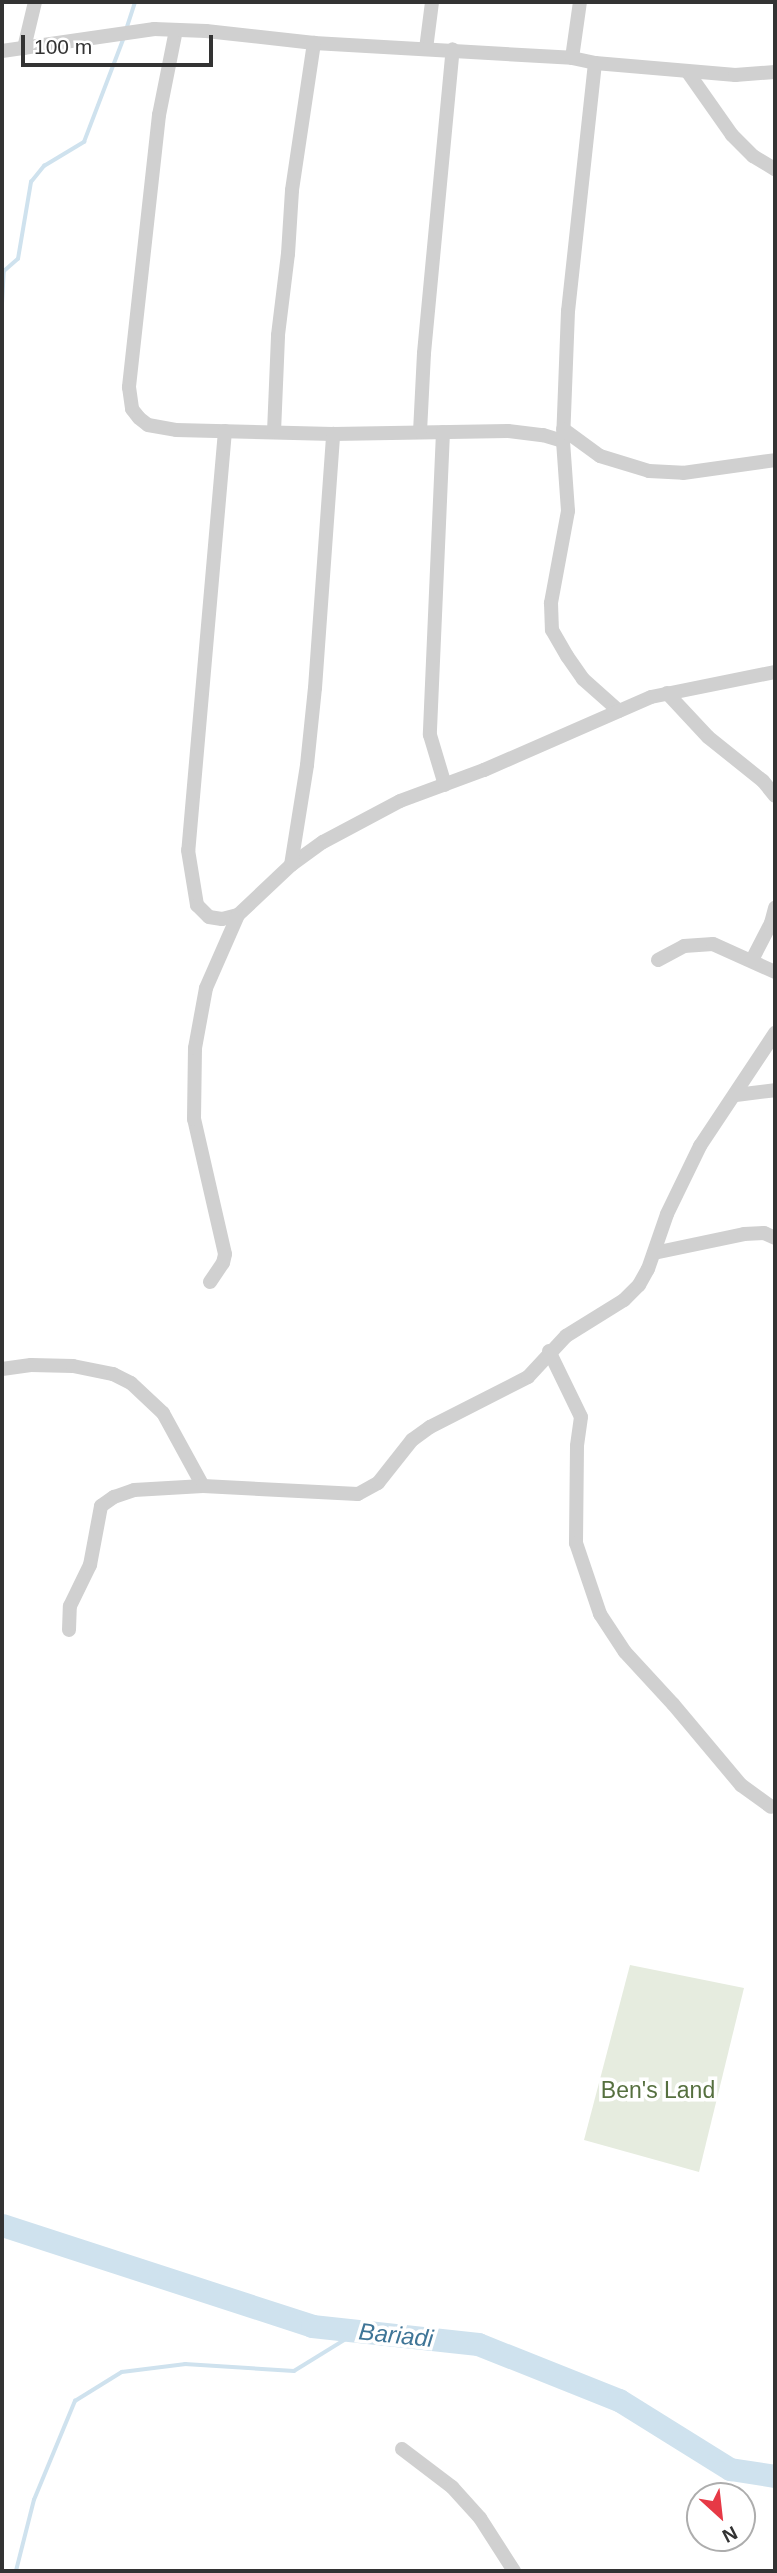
<!DOCTYPE html>
<style>
body{margin:0}
#map{position:relative;width:777px;height:2573px;overflow:hidden;background:#fff;font-family:Arial,sans-serif}
div>[style]{position:absolute}
.green>*{inset:0;background:#e6ecdf}
.stream>*{height:3.5px;margin:-1.75px;padding:0 1.75px;transform-origin:1.75px;border-radius:1.75px;background:#cfe2ee}
.river>*{height:23px;margin:-11.5px;padding:0 11.5px;transform-origin:11.5px;border-radius:11.5px;background:#cfe2ee}
.street>*{height:14px;margin:-7px;padding:0 7px;transform-origin:7px;border-radius:7px;background:#d0d0d0}
span{translate:-50% -50%;white-space:nowrap;text-align:center;line-height:1.15;-webkit-text-stroke:7px #fff;paint-order:stroke}
.park-label{font-size:23px;color:#56703f}
.water-label{font-size:24px;color:#3f7597;font-style:italic}
.frame{position:absolute;inset:0;border:4px solid #333;pointer-events:none}
.north{position:absolute;left:686px;top:2482px;width:70px;height:70px;box-sizing:border-box;background:#fff;border:2px solid #adadad;border-radius:50%;rotate:153deg;font-size:19px;font-weight:700;line-height:28px;text-align:center;color:#333}
.north::after{content:'';display:block;margin:auto;width:24px;height:32px;background:#e63946;clip-path:polygon(50% 0,100% 100%,50% 72%,0 100%)}
.scale{position:absolute;left:21px;top:35px;width:192px;height:32px;box-sizing:border-box;border:4px solid #333;border-top:0;padding-left:9px;font-size:21px;line-height:24px;white-space:nowrap;color:#333;-webkit-text-stroke:5px #fff;paint-order:stroke}
</style>
<div id="map">
<div class="green">
<div style="clip-path:polygon(630px 1965px,744px 1988px,699px 2172px,584px 2140px)"></div>
</div>
<div class="stream">
<div style="left:126px;top:30px;width:29px;rotate:-72deg"></div>
<div style="left:2px;top:304px;width:33px;rotate:-87deg"></div>
<div style="left:4px;top:271px;width:18px;rotate:-41deg"></div>
<div style="left:18px;top:259px;width:78px;rotate:-80.4deg"></div>
<div style="left:31px;top:182px;width:21px;rotate:-51deg"></div>
<div style="left:44px;top:166px;width:47px;rotate:-31deg"></div>
<div style="left:84px;top:142px;width:112px;rotate:-69.1deg"></div>
<div style="left:16px;top:2571px;width:73px;rotate:-75.8deg"></div>
<div style="left:34px;top:2500px;width:107px;rotate:-67.5deg"></div>
<div style="left:75px;top:2401px;width:55px;rotate:-31.7deg"></div>
<div style="left:122px;top:2372px;width:64px;rotate:-7.2deg"></div>
<div style="left:185px;top:2364px;width:109px;rotate:3.7deg"></div>
<div style="left:294px;top:2371px;width:76px;rotate:-31.6deg"></div>
</div>
<div class="river">
<div style="left:2px;top:2225px;width:326px;rotate:18deg"></div>
<div style="left:312px;top:2326px;width:167px;rotate:6.2deg"></div>
<div style="left:478px;top:2344px;width:152px;rotate:21.7deg"></div>
<div style="left:619px;top:2400px;width:131px;rotate:31.9deg"></div>
<div style="left:730px;top:2469px;width:46px;rotate:8.8deg"></div>
</div>
<div class="street">
<div style="left:176px;top:30px;width:87px;rotate:101.3deg"></div>
<div style="left:159px;top:115px;width:274px;rotate:96.3deg"></div>
<div style="left:129px;top:387px;width:22px;rotate:82deg"></div>
<div style="left:132px;top:409px;width:11px;rotate:52deg"></div>
<div style="left:139px;top:418px;width:11px;rotate:38deg"></div>
<div style="left:148px;top:425px;width:28px;rotate:10deg"></div>
<div style="left:176px;top:430px;width:157px;rotate:1.5deg"></div>
<div style="left:333px;top:434px;width:175px;rotate:-1deg"></div>
<div style="left:508px;top:431px;width:35px;rotate:7deg"></div>
<div style="left:543px;top:435px;width:21px;rotate:17deg"></div>
<div style="left:24px;top:48px;width:47px;rotate:-76.6deg"></div>
<div style="left:426px;top:49px;width:47px;rotate:-82.7deg"></div>
<div style="left:2px;top:51px;width:154px;rotate:-8.2deg"></div>
<div style="left:154px;top:29px;width:52px;rotate:2.2deg"></div>
<div style="left:206px;top:31px;width:109px;rotate:6.3deg"></div>
<div style="left:314px;top:43px;width:258px;rotate:3.3deg"></div>
<div style="left:572px;top:58px;width:24px;rotate:12deg"></div>
<div style="left:595px;top:63px;width:141px;rotate:4.9deg"></div>
<div style="left:735px;top:75px;width:40px;rotate:-4.3deg"></div>
<div style="left:572px;top:58px;width:57px;rotate:-81.9deg"></div>
<div style="left:595px;top:63px;width:249px;rotate:96.2deg"></div>
<div style="left:568px;top:311px;width:130px;rotate:92.2deg"></div>
<div style="left:563px;top:441px;width:70px;rotate:85.9deg"></div>
<div style="left:568px;top:511px;width:94px;rotate:100.5deg"></div>
<div style="left:551px;top:603px;width:27px;rotate:88deg"></div>
<div style="left:552px;top:630px;width:30px;rotate:60deg"></div>
<div style="left:567px;top:656px;width:28px;rotate:55deg"></div>
<div style="left:583px;top:679px;width:48px;rotate:41.6deg"></div>
<div style="left:687px;top:71px;width:78px;rotate:54.9deg"></div>
<div style="left:732px;top:135px;width:30px;rotate:45deg"></div>
<div style="left:753px;top:156px;width:26px;rotate:31deg"></div>
<div style="left:563px;top:429px;width:46px;rotate:36.1deg"></div>
<div style="left:600px;top:456px;width:51px;rotate:17deg"></div>
<div style="left:649px;top:471px;width:34px;rotate:3deg"></div>
<div style="left:683px;top:473px;width:93px;rotate:-8deg"></div>
<div style="left:225px;top:431px;width:421px;rotate:95deg"></div>
<div style="left:188px;top:850px;width:56px;rotate:80.7deg"></div>
<div style="left:197px;top:905px;width:17px;rotate:45deg"></div>
<div style="left:209px;top:917px;width:13px;rotate:9deg"></div>
<div style="left:222px;top:919px;width:16px;rotate:-14deg"></div>
<div style="left:238px;top:915px;width:73px;rotate:-43.3deg"></div>
<div style="left:291px;top:865px;width:39px;rotate:-36deg"></div>
<div style="left:323px;top:842px;width:87px;rotate:-28deg"></div>
<div style="left:400px;top:801px;width:90px;rotate:-20.3deg"></div>
<div style="left:484px;top:770px;width:182px;rotate:-23.6deg"></div>
<div style="left:651px;top:697px;width:126px;rotate:-11.4deg"></div>
<div style="left:274px;top:432px;width:97px;rotate:-87.6deg"></div>
<div style="left:278px;top:335px;width:82px;rotate:-83deg"></div>
<div style="left:288px;top:254px;width:64px;rotate:-86.4deg"></div>
<div style="left:292px;top:190px;width:149px;rotate:-81.5deg"></div>
<div style="left:420px;top:432px;width:79px;rotate:-87.1deg"></div>
<div style="left:424px;top:353px;width:305px;rotate:-84.6deg"></div>
<div style="left:443px;top:432px;width:303px;rotate:92.5deg"></div>
<div style="left:430px;top:735px;width:52px;rotate:73.3deg"></div>
<div style="left:667px;top:693px;width:60px;rotate:47deg"></div>
<div style="left:708px;top:737px;width:70px;rotate:38.7deg"></div>
<div style="left:763px;top:781px;width:19px;rotate:51deg"></div>
<div style="left:291px;top:865px;width:101px;rotate:-80.9deg"></div>
<div style="left:307px;top:765px;width:77px;rotate:-84.1deg"></div>
<div style="left:315px;top:688px;width:255px;rotate:-85.9deg"></div>
<div style="left:658px;top:960px;width:30px;rotate:-28deg"></div>
<div style="left:684px;top:946px;width:29px;rotate:-4deg"></div>
<div style="left:713px;top:944px;width:68px;rotate:24.3deg"></div>
<div style="left:752px;top:960px;width:42px;rotate:-62.8deg"></div>
<div style="left:771px;top:923px;width:16px;rotate:-75deg"></div>
<div style="left:736px;top:1095px;width:39px;rotate:-7deg"></div>
<div style="left:654px;top:1253px;width:92px;rotate:-11.9deg"></div>
<div style="left:744px;top:1234px;width:20px;rotate:-3deg"></div>
<div style="left:764px;top:1233px;width:12px;rotate:24deg"></div>
<div style="left:210px;top:1282px;width:23px;rotate:-56deg"></div>
<div style="left:223px;top:1263px;width:9px;rotate:-77deg"></div>
<div style="left:225px;top:1254px;width:139px;rotate:-102.9deg"></div>
<div style="left:194px;top:1119px;width:71px;rotate:-89.2deg"></div>
<div style="left:195px;top:1048px;width:61px;rotate:-79.6deg"></div>
<div style="left:206px;top:988px;width:80px;rotate:-66.3deg"></div>
<div style="left:549px;top:1351px;width:73px;rotate:64.1deg"></div>
<div style="left:581px;top:1417px;width:29px;rotate:98deg"></div>
<div style="left:577px;top:1446px;width:97px;rotate:90.6deg"></div>
<div style="left:576px;top:1543px;width:75px;rotate:71.3deg"></div>
<div style="left:600px;top:1614px;width:45px;rotate:56.7deg"></div>
<div style="left:625px;top:1652px;width:71px;rotate:47.3deg"></div>
<div style="left:673px;top:1704px;width:106px;rotate:50deg"></div>
<div style="left:741px;top:1785px;width:37px;rotate:36deg"></div>
<div style="left:2px;top:1369px;width:29px;rotate:-8deg"></div>
<div style="left:31px;top:1365px;width:42px;rotate:1.4deg"></div>
<div style="left:73px;top:1366px;width:41px;rotate:11.3deg"></div>
<div style="left:113px;top:1374px;width:20px;rotate:27deg"></div>
<div style="left:131px;top:1383px;width:44px;rotate:43.2deg"></div>
<div style="left:163px;top:1413px;width:83px;rotate:61.3deg"></div>
<div style="left:69px;top:1630px;width:24px;rotate:-88deg"></div>
<div style="left:70px;top:1606px;width:46px;rotate:-64deg"></div>
<div style="left:90px;top:1565px;width:60px;rotate:-79.4deg"></div>
<div style="left:101px;top:1506px;width:16px;rotate:-35deg"></div>
<div style="left:114px;top:1497px;width:21px;rotate:-19deg"></div>
<div style="left:134px;top:1490px;width:69px;rotate:-3.3deg"></div>
<div style="left:203px;top:1486px;width:155px;rotate:3deg"></div>
<div style="left:358px;top:1494px;width:23px;rotate:-29deg"></div>
<div style="left:378px;top:1483px;width:55px;rotate:-51.7deg"></div>
<div style="left:412px;top:1440px;width:22px;rotate:-36deg"></div>
<div style="left:430px;top:1427px;width:110px;rotate:-27deg"></div>
<div style="left:528px;top:1377px;width:56px;rotate:-47.2deg"></div>
<div style="left:566px;top:1336px;width:68px;rotate:-31.8deg"></div>
<div style="left:624px;top:1300px;width:21px;rotate:-45deg"></div>
<div style="left:639px;top:1285px;width:18px;rotate:-61deg"></div>
<div style="left:648px;top:1269px;width:58px;rotate:-70.9deg"></div>
<div style="left:667px;top:1214px;width:76px;rotate:-64.1deg"></div>
<div style="left:700px;top:1146px;width:136px;rotate:-56.4deg"></div>
<div style="left:402px;top:2449px;width:63px;rotate:37.2deg"></div>
<div style="left:452px;top:2487px;width:42px;rotate:47.9deg"></div>
<div style="left:480px;top:2518px;width:63px;rotate:57.3deg"></div>
</div>
<div class="park-label">
<span style="left:658px;top:2090px">Ben's Land</span>
</div>
<div class="water-label">
<span style="left:396px;top:2335px;rotate:6deg">Bariadi</span>
</div>
<div class="frame"></div>
<div class="north">N</div>
<div class="scale">100 m</div>
</div>
